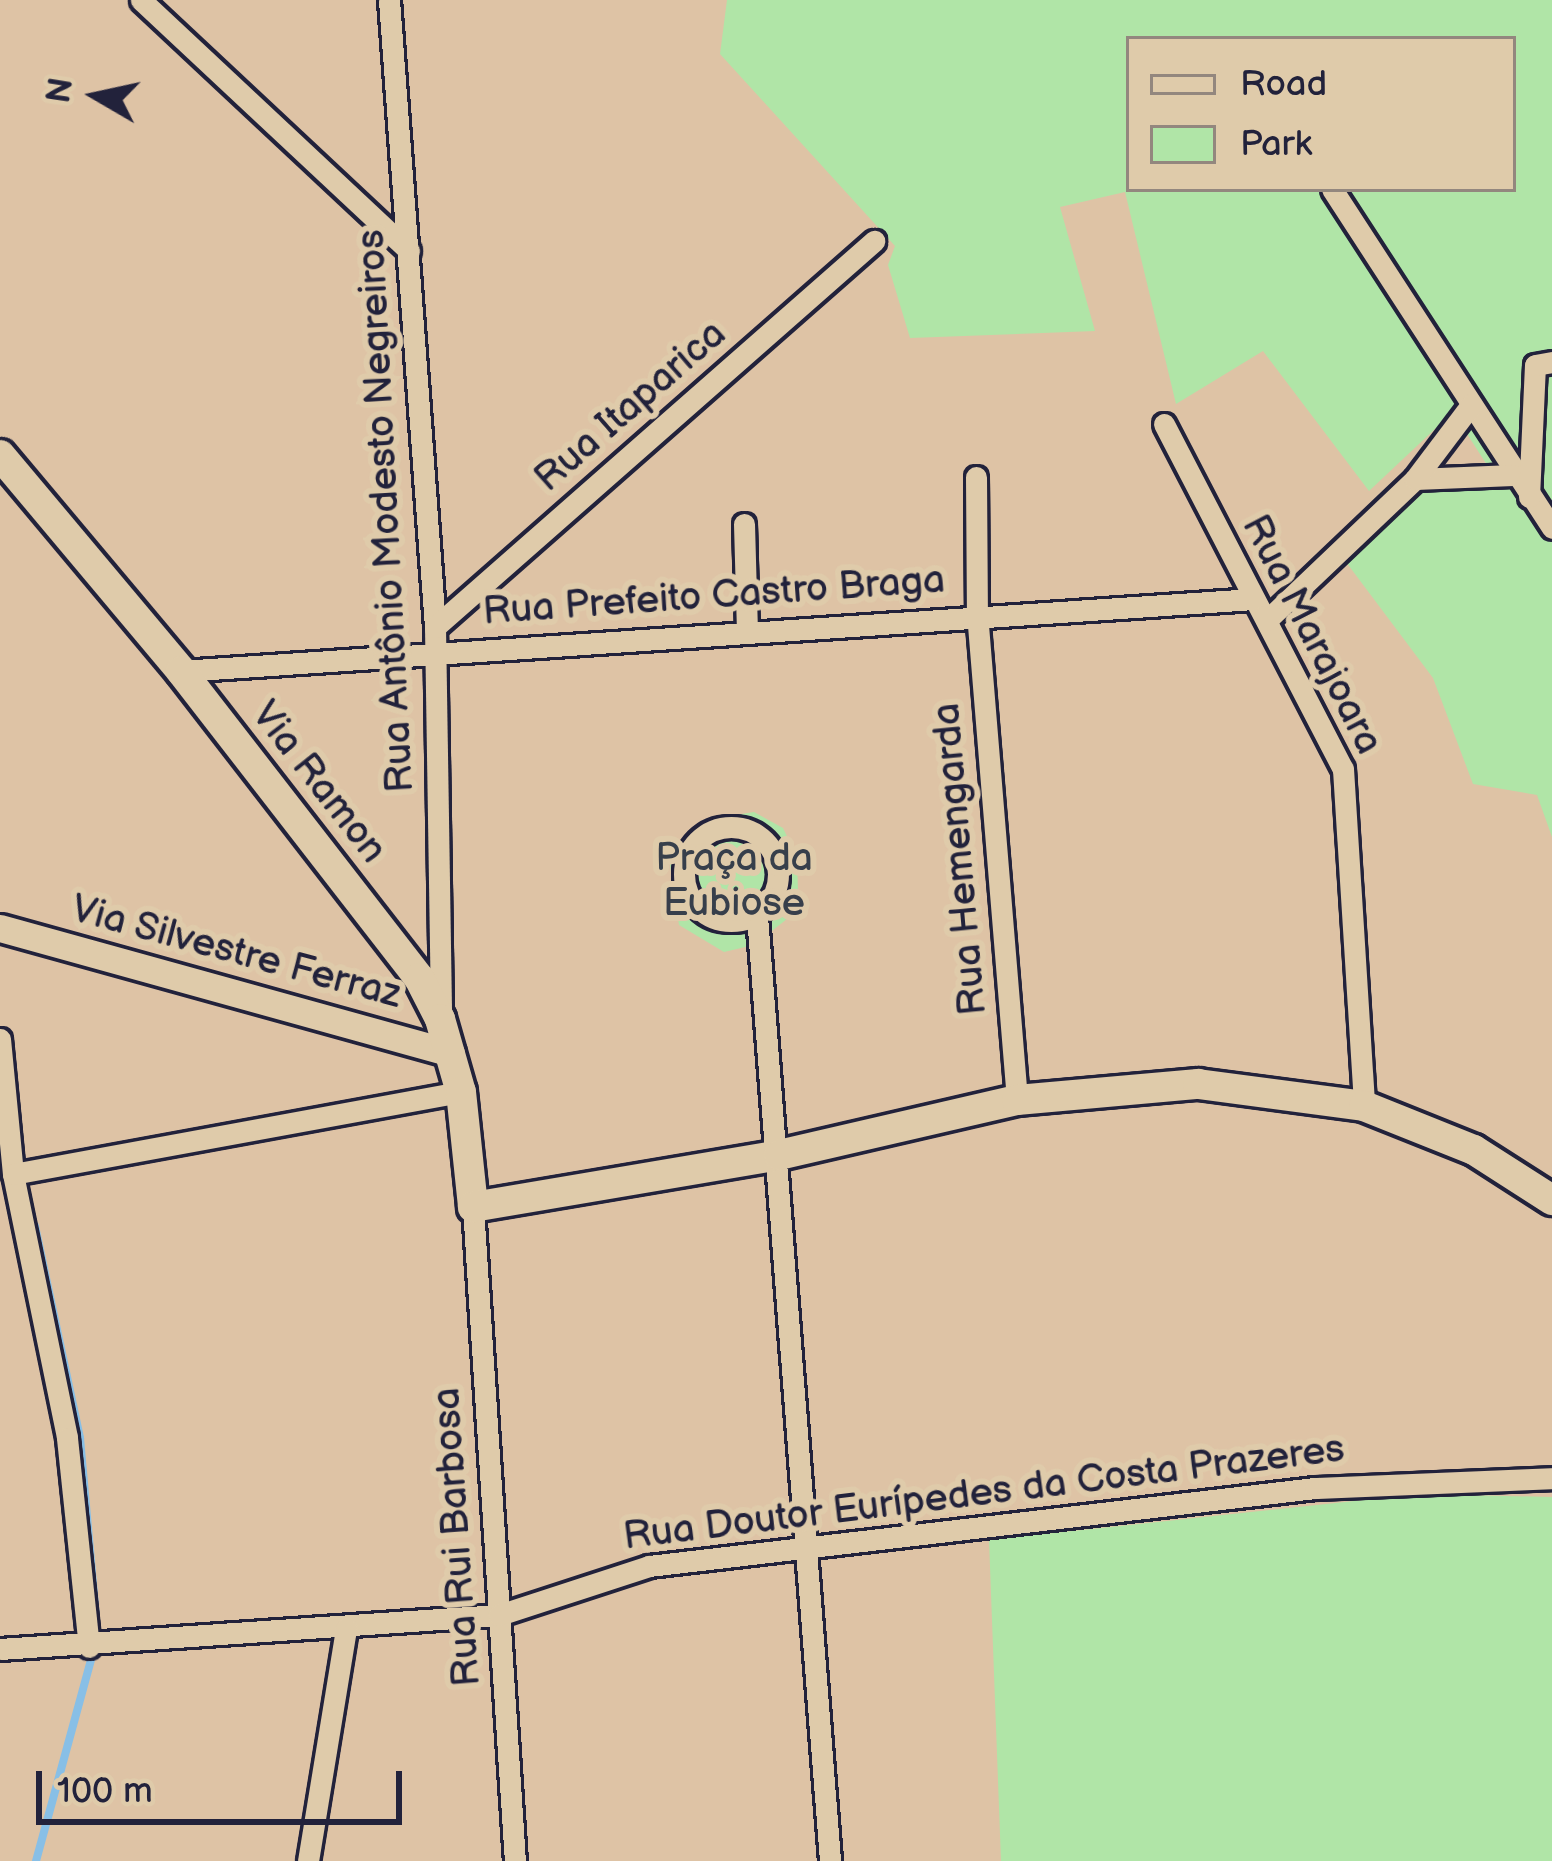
<!DOCTYPE html>
<meta charset="utf-8">
<style>
body{margin:0}
#map{position:relative;width:1552px;height:1861px;overflow:hidden;background:#dec3a5;font-family:"Balsamiq Sans",sans-serif}
div>[style]{position:absolute}
.green>*{inset:0;background:#b0e5a7}
.stream>*{height:8px;margin:-4px;padding:0 4px;transform-origin:4px;border-radius:4px;background:#88bfe6}
.roads{filter:drop-shadow(3px 0 #22223b) drop-shadow(-3px 0 #22223b) drop-shadow(0 3px #22223b) drop-shadow(0 -3px #22223b)}
.minor>*{height:21px;margin:-10.5px;padding:0 10.5px;transform-origin:10.5px;border-radius:10.5px;background:#dfcbaa}
.minor>.ring{margin:-10.5px;padding:0;box-sizing:content-box;background:none;border:21px solid #dfcbaa;border-radius:50%}
.tertiary>*{height:27px;margin:-13.5px;padding:0 13.5px;transform-origin:13.5px;border-radius:13.5px;background:#dfcbaa}
.secondary>*{height:30px;margin:-15px;padding:0 15px;transform-origin:15px;border-radius:15px;background:#dfcbaa}
span{translate:-50% -50%;white-space:nowrap;text-align:center;line-height:1.15;-webkit-text-stroke:12px #dfcbaa;paint-order:stroke}
.street-label{font-size:39px;color:#22223b}
.park-label{font-size:39px;color:#373f4b}
.legend{position:absolute;left:1126px;top:36px;width:390px;height:156px;box-sizing:border-box;background:#dfcbaa;border:3px solid #93877e;margin:0;padding:15px 21px;list-style:none;font-size:36px;color:#22223b}
.legend li{display:flex;align-items:center;gap:24px;height:60px}
.legend b{width:60px;border:3px solid #93877e}
.north{position:absolute;left:36px;top:36px;width:120px;height:120px;-webkit-text-stroke:9px #dfcbaa;paint-order:stroke;rotate:279deg;font-size:33px;font-weight:700;line-height:48px;text-align:center;color:#22223b}
.north::after{content:'';display:block;margin:auto;width:42px;height:54px;background:#22223b;clip-path:polygon(50% 0,100% 100%,50% 72%,0 100%)}
.scale{position:absolute;left:36px;top:1771px;width:366px;height:54px;box-sizing:border-box;border:6px solid #22223b;border-top:0;padding-left:15px;font-size:36px;line-height:42px;white-space:nowrap;color:#22223b;-webkit-text-stroke:9px #dfcbaa;paint-order:stroke}
</style>
<div id="map">
<div class="green">
<div style="clip-path:polygon(evenodd,727px 0,1552px 0,1552px 837px,1537px 795px,1473px 784px,1433px 678px,1346px 562px,1418px 486px,1503px 490px,1453px 412px,1369px 491px,1263px 351px,1176px 404px,1125px 192px,1060px 207px,1095px 331px,910px 338px,888px 265px,895px 246px,720px 54px,727px 0,1129px 39px,1513px 39px,1513px 189px,1129px 189px,1129px 39px)"></div>
<div style="clip-path:polygon(754px 812px,783px 828px,797px 857px,798px 892px,792px 915px,754px 945px,724px 952px,679px 925px,670px 865px,717px 818px)"></div>
<div style="clip-path:polygon(1420px 1494px,1552px 1497px,1552px 1861px,1001px 1861px,989px 1540px)"></div>
</div>
<div class="stream">
<div style="left:35px;top:1226px;width:217px;rotate:78deg"></div>
<div style="left:80px;top:1438px;width:179px;rotate:84.9deg"></div>
<div style="left:36px;top:1861px;width:220px;rotate:-74.7deg"></div>
</div>
<div class="roads">
<div class="minor">
<div style="left:141px;top:0;width:367px;rotate:43.1deg"></div>
<div style="left:389px;top:0;width:629px;rotate:85.8deg"></div>
<div style="left:435px;top:627px;width:390px;rotate:89.1deg"></div>
<div style="left:1332px;top:189px;width:404px;rotate:57deg"></div>
<div style="left:1164px;top:424px;width:389px;rotate:62.6deg"></div>
<div style="left:1343px;top:769px;width:338px;rotate:86.4deg"></div>
<div style="left:976px;top:477px;width:136px;rotate:89.6deg"></div>
<div style="left:977px;top:613px;width:489px;rotate:85.3deg"></div>
<div style="left:1415px;top:479px;width:98px;rotate:-2.3deg"></div>
<div style="left:1529px;top:497px;width:132px;rotate:-87.4deg"></div>
<div style="left:1535px;top:365px;width:17px;rotate:-10deg"></div>
<div style="left:744px;top:524px;width:105px;rotate:88.4deg"></div>
<div style="left:1267px;top:620px;width:204px;rotate:-43.6deg"></div>
<div style="left:1415px;top:479px;width:93px;rotate:-52.9deg"></div>
<div style="left:435px;top:627px;width:585px;rotate:-41.32deg"></div>
<div style="left:181px;top:671px;width:1074px;rotate:-3.84deg"></div>
<div class="ring" style="left:684px;top:827px;width:73px;height:73px"></div>
<div style="left:757px;top:916px;width:948px;rotate:85.58deg"></div>
<div style="left:0;top:1039px;width:136px;rotate:84.5deg"></div>
<div style="left:13px;top:1174px;width:269px;rotate:78.4deg"></div>
<div style="left:67px;top:1438px;width:210px;rotate:84deg"></div>
<div style="left:13px;top:1174px;width:455px;rotate:-10.4deg"></div>
<div style="left:473px;top:1207px;width:655px;rotate:86.33deg"></div>
<div style="left:0;top:1649px;width:500px;rotate:-3.9deg"></div>
<div style="left:499px;top:1615px;width:158px;rotate:-18.1deg"></div>
<div style="left:649px;top:1566px;width:671px;rotate:-6.68deg"></div>
<div style="left:1315px;top:1488px;width:237px;rotate:-2.4deg"></div>
<div style="left:308px;top:1861px;width:236px;rotate:-80.7deg"></div>
</div>
<div class="tertiary">
<div style="left:0;top:928px;width:468px;rotate:15.5deg"></div>
</div>
<div class="secondary">
<div style="left:0;top:455px;width:282px;rotate:50deg"></div>
<div style="left:181px;top:671px;width:388px;rotate:52.2deg"></div>
<div style="left:419px;top:978px;width:46px;rotate:62.9deg"></div>
<div style="left:440px;top:1019px;width:76px;rotate:74deg"></div>
<div style="left:461px;top:1092px;width:116px;rotate:84deg"></div>
<div style="left:473px;top:1207px;width:310px;rotate:-9.6deg"></div>
<div style="left:779px;top:1155px;width:244px;rotate:-13deg"></div>
<div style="left:1017px;top:1100px;width:182px;rotate:-5.1deg"></div>
<div style="left:1198px;top:1084px;width:167px;rotate:7.5deg"></div>
<div style="left:1364px;top:1106px;width:118px;rotate:21.8deg"></div>
<div style="left:1474px;top:1150px;width:93px;rotate:32.7deg"></div>
</div>
</div>
<div class="street-label">
<span style="left:631px;top:407px;rotate:-41deg">Rua Itaparica</span>
<span style="left:387px;top:511px;rotate:-93deg">Rua Antônio Modesto Negreiros</span>
<span style="left:714px;top:597px;rotate:-4deg">Rua Prefeito Castro Braga</span>
<span style="left:1311px;top:635px;rotate:63deg">Rua Marajoara</span>
<span style="left:318px;top:783px;rotate:52deg">Via Ramon</span>
<span style="left:961px;top:859px;rotate:-95deg">Rua Hemengarda</span>
<span style="left:236px;top:953px;rotate:15deg">Via Silvestre Ferraz</span>
<span style="left:984px;top:1494px;rotate:-7deg">Rua Doutor Eurípedes da Costa Prazeres</span>
<span style="left:458px;top:1537px;rotate:-94deg">Rua Rui Barbosa</span>
</div>
<div class="park-label">
<span style="left:734px;top:882px">Praça da<br>Eubiose</span>
</div>
<ul class="legend">
<li><b style="height:15px;background:#dfcbaa"></b>Road</li>
<li><b style="height:33px;background:#b0e5a7"></b>Park</li>
</ul>
<div class="north">N</div>
<div class="scale">100 m</div>
</div>
